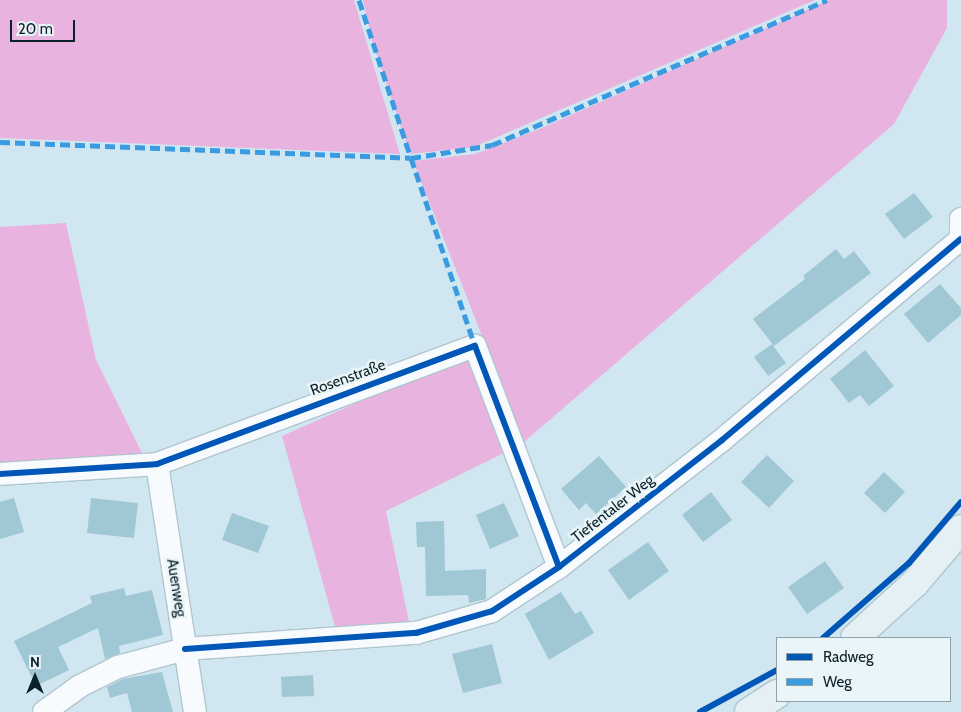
<!DOCTYPE html>
<meta charset="utf-8">
<style>
body{margin:0}
#map{position:relative;width:961px;height:712px;overflow:hidden;background:#d0e7f1;font-family:Cabin,sans-serif}
div>[style]{position:absolute}
.green>*{inset:0;background:#e8b3de}
.building>*{inset:0;background:#a0c7d4}
.roads{filter:drop-shadow(1px 0 #b0c5ce) drop-shadow(-1px 0 #b0c5ce) drop-shadow(0 1px #b0c5ce) drop-shadow(0 -1px #b0c5ce)}
.minor>*{height:22px;margin:-11px;padding:0 11px;transform-origin:11px;border-radius:11px;background:#f8fbfd}
.major>*{height:28px;margin:-14px;padding:0 14px;transform-origin:14px;border-radius:14px;background:#e5f0f4}
.quiet>*{height:5px;margin-top:-2.5px;transform-origin:0;background:repeating-linear-gradient(90deg,#3a9be1 0 10px,transparent 0 15px)}
.cycleway>*{height:6px;margin:-3px;padding:0 3px;transform-origin:3px;border-radius:3px;background:#0057b8}
span{translate:-50% -50%;white-space:nowrap;text-align:center;line-height:1.15;-webkit-text-stroke:5px #eaf5f9;paint-order:stroke}
.street-label{font-size:15px;color:#0b2129}
.legend{position:absolute;left:776px;top:637px;width:175px;height:65px;box-sizing:border-box;background:#eaf5f9;border:1px solid #91a0a6;margin:0;padding:6px 9px;list-style:none;font-size:15px;color:#0b2129}
.legend li{display:flex;align-items:center;gap:10px;height:25px}
.legend b{width:25px;border:1px solid #91a0a6}
.north{position:absolute;left:10px;top:652px;width:50px;height:50px;-webkit-text-stroke:4px #eaf5f9;paint-order:stroke;rotate:0deg;font-size:14px;font-weight:700;line-height:20px;text-align:center;color:#0b2129}
.north::after{content:'';display:block;margin:auto;width:18px;height:22px;background:#0b2129;clip-path:polygon(50% 0,100% 100%,50% 72%,0 100%)}
.scale{position:absolute;left:10px;top:20px;width:65px;height:22px;box-sizing:border-box;border:2px solid #0b2129;border-top:0;padding-left:6px;font-size:15px;line-height:18px;white-space:nowrap;color:#0b2129;-webkit-text-stroke:4px #eaf5f9;paint-order:stroke}
</style>
<div id="map">
<div class="green">
<div style="clip-path:polygon(0 0,354px 0,400px 154px,0 138px)"></div>
<div style="clip-path:polygon(363px 0,815px 0,474px 147px,410px 154px,372px 41px)"></div>
<div style="clip-path:polygon(829px 0,947px 0,947px 28px,894px 124px,524px 442px,413px 161px,475px 154px,542px 128px)"></div>
<div style="clip-path:polygon(66px 223px,96px 360px,147px 463px,0 465px,0 227px)"></div>
<div style="clip-path:polygon(469px 359px,508px 451px,386px 511px,409px 622px,336px 630px,282px 436px,419px 375px)"></div>
</div>
<div class="building">
<div style="clip-path:polygon(914px 193px,933px 217px,904px 239px,885px 214px)"></div>
<div style="clip-path:polygon(836px 249px,844px 259px,854px 251px,871px 273px,774px 346px,753px 319px,805px 279px,803px 276px)"></div>
<div style="clip-path:polygon(940px 284px,961px 308px,961px 315px,928px 343px,904px 314px)"></div>
<div style="clip-path:polygon(772px 344px,786px 363px,768px 376px,754px 357px)"></div>
<div style="clip-path:polygon(865px 350px,894px 386px,869px 406px,860px 395px,849px 403px,830px 379px)"></div>
<div style="clip-path:polygon(767px 455px,794px 481px,769px 508px,741px 482px)"></div>
<div style="clip-path:polygon(599px 456px,626px 487px,596px 514px,586px 503px,579px 510px,561px 489px)"></div>
<div style="clip-path:polygon(884px 472px,905px 492px,885px 513px,864px 493px)"></div>
<div style="clip-path:polygon(711px 492px,732px 520px,703px 542px,682px 515px)"></div>
<div style="clip-path:polygon(14px 498px,24px 532px,0 539px,0 502px)"></div>
<div style="clip-path:polygon(91px 498px,138px 503px,134px 538px,87px 533px)"></div>
<div style="clip-path:polygon(504px 503px,519px 536px,490px 549px,476px 515px)"></div>
<div style="clip-path:polygon(232px 513px,269px 526px,258px 553px,222px 540px)"></div>
<div style="clip-path:polygon(444px 521px,445px 571px,486px 569px,486px 599px,469px 603px,468px 595px,426px 596px,425px 547px,417px 547px,416px 522px)"></div>
<div style="clip-path:polygon(648px 542px,669px 571px,629px 600px,608px 570px)"></div>
<div style="clip-path:polygon(825px 561px,844px 588px,807px 614px,788px 587px)"></div>
<div style="clip-path:polygon(124px 588px,126px 596px,152px 590px,163px 635px,119px 646px,120px 653px,105px 659px,98px 628px,58px 647px,69px 670px,36px 686px,14px 641px,92px 603px,90px 596px)"></div>
<div style="clip-path:polygon(561px 592px,575px 614px,581px 611px,594px 633px,549px 660px,525px 614px)"></div>
<div style="clip-path:polygon(492px 644px,502px 683px,463px 693px,452px 654px)"></div>
<div style="clip-path:polygon(162px 672px,173px 712px,132px 712px,127px 693px,110px 698px,107px 687px,123px 679px)"></div>
<div style="clip-path:polygon(313px 675px,314px 696px,282px 697px,281px 677px)"></div>
</div>
<div class="roads">
<div class="minor">
<div style="left:961px;top:219px;width:17px;rotate:90deg"></div>
<div style="left:157px;top:464px;width:251px;rotate:81.3deg"></div>
<div style="left:0;top:474px;width:157px;rotate:-3.6deg"></div>
<div style="left:157px;top:464px;width:339px;rotate:-20.4deg"></div>
<div style="left:475px;top:346px;width:236px;rotate:69.2deg"></div>
<div style="left:44px;top:712px;width:44px;rotate:-35.8deg"></div>
<div style="left:80px;top:686px;width:42px;rotate:-26.6deg"></div>
<div style="left:118px;top:667px;width:69px;rotate:-15deg"></div>
<div style="left:185px;top:649px;width:232px;rotate:-4deg"></div>
<div style="left:416px;top:633px;width:79px;rotate:-16.1deg"></div>
<div style="left:492px;top:611px;width:80px;rotate:-33.3deg"></div>
<div style="left:559px;top:567px;width:207px;rotate:-37.9deg"></div>
<div style="left:722px;top:440px;width:312px;rotate:-40.1deg"></div>
</div>
<div class="major">
<div style="left:855px;top:638px;width:81px;rotate:-42.5deg"></div>
<div style="left:915px;top:583px;width:71px;rotate:-49.6deg"></div>
<div style="left:749px;top:712px;width:33px;rotate:-33deg"></div>
</div>
</div>
<div class="quiet">
<div style="left:359px;top:0;width:166px;rotate:71.8deg"></div>
<div style="left:411px;top:158px;width:82px;rotate:-9.1deg"></div>
<div style="left:492px;top:145px;width:365px;rotate:-23.4deg"></div>
<div style="left:0;top:142px;width:411px;rotate:2.2deg"></div>
<div style="left:411px;top:158px;width:199px;rotate:71.2deg"></div>
</div>
<div class="cycleway">
<div style="left:0;top:474px;width:157px;rotate:-3.6deg"></div>
<div style="left:157px;top:464px;width:339px;rotate:-20.4deg"></div>
<div style="left:475px;top:346px;width:236px;rotate:69.2deg"></div>
<div style="left:823px;top:638px;width:114px;rotate:-41.1deg"></div>
<div style="left:909px;top:563px;width:80px;rotate:-49.6deg"></div>
<div style="left:185px;top:649px;width:232px;rotate:-4deg"></div>
<div style="left:416px;top:633px;width:79px;rotate:-16.1deg"></div>
<div style="left:492px;top:611px;width:80px;rotate:-33.3deg"></div>
<div style="left:559px;top:567px;width:207px;rotate:-37.9deg"></div>
<div style="left:722px;top:440px;width:312px;rotate:-40.1deg"></div>
<div style="left:700px;top:712px;width:88px;rotate:-28.6deg"></div>
</div>
<div class="street-label">
<span style="left:348px;top:378px;rotate:-20deg">Rosenstraße</span>
<span style="left:613px;top:509px;rotate:-38deg">Tiefentaler Weg</span>
<span style="left:176px;top:588px;rotate:81deg">Auenweg</span>
</div>
<ul class="legend">
<li><b style="height:6px;background:#0057b8"></b>Radweg</li>
<li><b style="height:6px;background:#3a9be1"></b>Weg</li>
</ul>
<div class="north">N</div>
<div class="scale">20 m</div>
</div>
